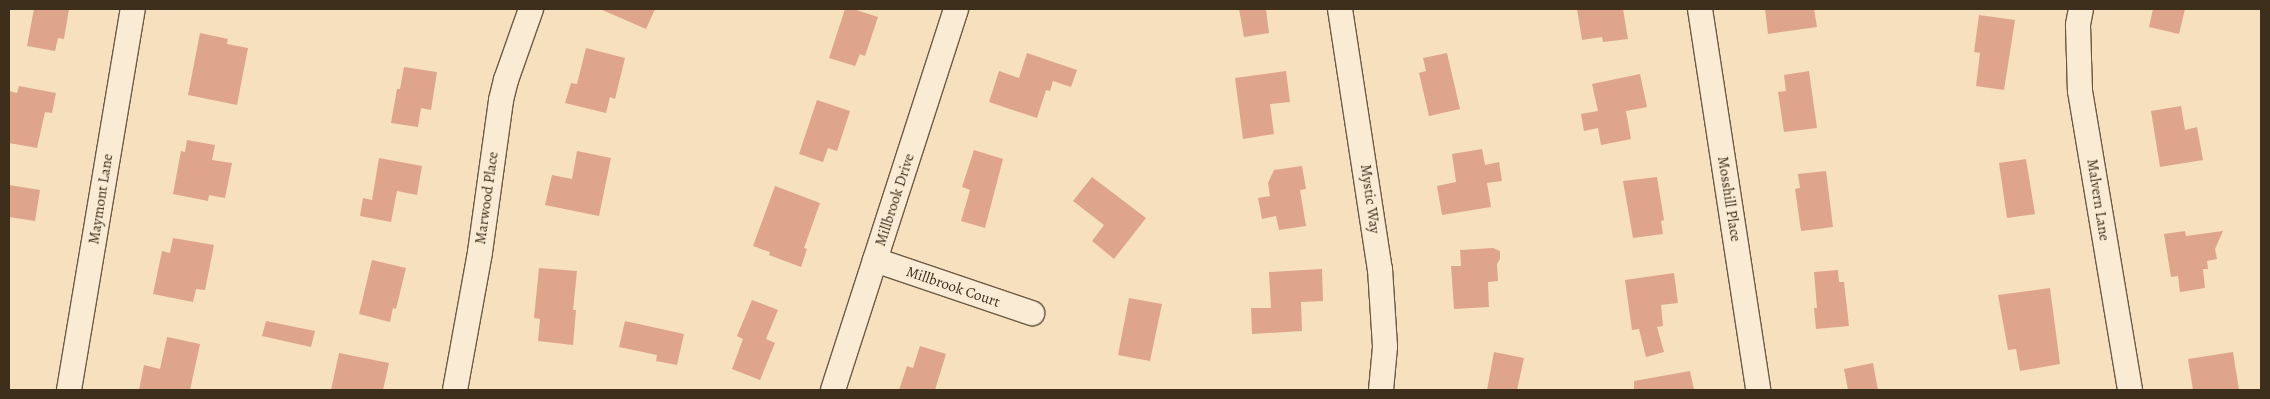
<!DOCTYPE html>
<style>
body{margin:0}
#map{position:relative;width:2270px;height:399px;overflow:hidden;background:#f6e0bd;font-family:Alegreya,serif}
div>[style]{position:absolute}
.building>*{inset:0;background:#dea58c}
.roads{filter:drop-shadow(1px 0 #6c5a44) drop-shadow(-1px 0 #6c5a44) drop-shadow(0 1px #6c5a44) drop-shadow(0 -1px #6c5a44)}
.street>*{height:24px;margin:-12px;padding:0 12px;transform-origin:12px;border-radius:12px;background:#f9ebd4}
span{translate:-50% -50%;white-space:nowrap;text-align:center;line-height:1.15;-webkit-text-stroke:5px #f9ebd4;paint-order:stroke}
.street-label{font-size:15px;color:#3e2e1c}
.frame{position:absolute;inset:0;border:10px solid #3e2e1c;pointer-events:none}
</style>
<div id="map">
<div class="building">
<div style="clip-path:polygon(34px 9px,69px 9px,64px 39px,58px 38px,55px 51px,27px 46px)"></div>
<div style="clip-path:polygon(600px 9px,655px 9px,646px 29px)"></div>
<div style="clip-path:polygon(845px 9px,853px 9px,878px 17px,865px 56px,860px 54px,855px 66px,829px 58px)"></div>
<div style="clip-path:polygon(1239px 9px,1266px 9px,1269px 33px,1244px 37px)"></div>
<div style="clip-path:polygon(1577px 9px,1623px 9px,1628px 39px,1603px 42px,1602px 37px,1582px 40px)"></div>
<div style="clip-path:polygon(1765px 9px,1814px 9px,1817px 27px,1768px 34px)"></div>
<div style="clip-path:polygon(2153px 9px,2185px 9px,2179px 34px,2149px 27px)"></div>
<div style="clip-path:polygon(1979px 15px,2015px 20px,2004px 90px,1976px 86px,1980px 53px,1974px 52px)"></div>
<div style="clip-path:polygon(200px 33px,228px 39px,227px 44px,248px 48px,237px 105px,188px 95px)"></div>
<div style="clip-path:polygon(586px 48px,625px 58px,615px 99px,610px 97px,606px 113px,565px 103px,571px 83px,577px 84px)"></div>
<div style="clip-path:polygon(1027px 53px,1077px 70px,1071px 87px,1053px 81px,1050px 91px,1046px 90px,1037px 118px,989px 102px,999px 71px,1019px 78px)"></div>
<div style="clip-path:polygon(1447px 53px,1460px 109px,1429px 116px,1419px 73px,1426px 71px,1423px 58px)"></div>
<div style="clip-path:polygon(404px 67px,437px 72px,431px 110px,421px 108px,418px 127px,391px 123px,397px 89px,400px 89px)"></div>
<div style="clip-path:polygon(1286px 71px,1290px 102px,1270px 104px,1274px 134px,1243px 139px,1235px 78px)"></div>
<div style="clip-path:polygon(1809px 71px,1817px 128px,1784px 132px,1778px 92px,1786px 91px,1784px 75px)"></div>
<div style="clip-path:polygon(1640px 74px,1647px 107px,1626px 111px,1631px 139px,1601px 145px,1598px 128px,1584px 131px,1581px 114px,1598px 111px,1592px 84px)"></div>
<div style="clip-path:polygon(19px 86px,56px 93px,52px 113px,45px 112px,37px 148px,9px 143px,9px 91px,17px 93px)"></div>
<div style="clip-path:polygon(817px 100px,850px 111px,837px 151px,828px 148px,823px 162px,799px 154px)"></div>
<div style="clip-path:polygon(2181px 106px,2185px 130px,2197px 127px,2203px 160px,2160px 167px,2151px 111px)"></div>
<div style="clip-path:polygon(187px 140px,215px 145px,212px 160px,232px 163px,225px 198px,209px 195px,208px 201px,173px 194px,181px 151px,185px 152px)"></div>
<div style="clip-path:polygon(1482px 149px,1485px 165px,1499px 162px,1502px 181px,1487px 183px,1491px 207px,1442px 215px,1437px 186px,1456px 182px,1452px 154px)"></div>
<div style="clip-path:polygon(974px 150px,1003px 159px,985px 228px,961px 221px,970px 190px,962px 187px)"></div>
<div style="clip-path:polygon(577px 151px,611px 158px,599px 216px,545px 205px,552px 175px,572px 179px)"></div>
<div style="clip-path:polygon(379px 158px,422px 166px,417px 195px,397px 191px,391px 222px,360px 216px,363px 198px,372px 200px)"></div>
<div style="clip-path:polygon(2026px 159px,2035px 214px,2007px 218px,1999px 163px)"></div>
<div style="clip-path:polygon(1302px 166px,1306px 189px,1300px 190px,1306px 226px,1279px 230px,1276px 216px,1262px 219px,1258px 198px,1270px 196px,1268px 183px,1274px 170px)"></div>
<div style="clip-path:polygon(1826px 171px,1833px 227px,1801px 231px,1795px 189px,1800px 188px,1798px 174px)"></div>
<div style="clip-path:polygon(1092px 177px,1146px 218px,1114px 259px,1092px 241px,1104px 225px,1073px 201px)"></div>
<div style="clip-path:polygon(1657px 177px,1664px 220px,1661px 221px,1663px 234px,1633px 238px,1623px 181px)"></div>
<div style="clip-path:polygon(9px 185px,40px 190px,35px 221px,9px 217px)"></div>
<div style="clip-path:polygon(775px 186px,820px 203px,804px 248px,807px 249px,801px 267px,769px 255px,770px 252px,753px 246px)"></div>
<div style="clip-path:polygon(2185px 231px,2186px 236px,2223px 231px,2215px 249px,2217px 259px,2207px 261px,2208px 269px,2203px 269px,2205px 288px,2180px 292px,2178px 276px,2171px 277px,2164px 234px)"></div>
<div style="clip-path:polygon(173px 238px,214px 245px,205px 290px,196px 289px,193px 302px,153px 294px,162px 251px,170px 253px)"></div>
<div style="clip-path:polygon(1493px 248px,1500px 251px,1500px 259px,1497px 264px,1498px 281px,1488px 282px,1489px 307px,1454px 309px,1451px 266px,1461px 266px,1460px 250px)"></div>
<div style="clip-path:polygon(372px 260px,406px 268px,396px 309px,393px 308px,390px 322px,359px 314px)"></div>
<div style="clip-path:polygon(539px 268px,577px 271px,573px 310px,576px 310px,573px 345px,538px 341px,540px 319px,534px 318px)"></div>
<div style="clip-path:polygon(1322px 269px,1323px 301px,1301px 302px,1302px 331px,1252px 334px,1251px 308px,1271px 308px,1269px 272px)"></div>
<div style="clip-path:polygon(1838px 270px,1839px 282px,1844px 282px,1849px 326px,1816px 329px,1814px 308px,1817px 308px,1814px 272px)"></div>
<div style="clip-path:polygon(1674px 273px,1678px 303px,1661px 305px,1663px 326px,1657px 327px,1664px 352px,1646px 357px,1639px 329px,1632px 330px,1625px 280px)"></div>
<div style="clip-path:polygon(2050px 288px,2060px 364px,2020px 371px,2016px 349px,2008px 350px,1998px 295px)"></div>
<div style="clip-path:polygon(1129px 298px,1162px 304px,1150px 361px,1118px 355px)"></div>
<div style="clip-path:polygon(752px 300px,778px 310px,766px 339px,775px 343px,760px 380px,732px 369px,743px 339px,737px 336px)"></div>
<div style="clip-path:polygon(266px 321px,315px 331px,311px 347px,262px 336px)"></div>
<div style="clip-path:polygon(625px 321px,684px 334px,677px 365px,656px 361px,657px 355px,619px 347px)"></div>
<div style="clip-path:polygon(167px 337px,200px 344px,190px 390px,139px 390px,144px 365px,160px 369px)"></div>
<div style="clip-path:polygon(920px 346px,946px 354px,935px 390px,899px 390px,907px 366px,913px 368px)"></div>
<div style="clip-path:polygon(1494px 352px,1524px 358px,1517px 390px,1487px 390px)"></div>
<div style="clip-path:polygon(2233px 352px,2239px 390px,2193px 390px,2188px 359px)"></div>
<div style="clip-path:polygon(339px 353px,389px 363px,383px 390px,331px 390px)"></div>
<div style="clip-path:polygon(1873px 363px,1878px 390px,1848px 390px,1844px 369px)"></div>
<div style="clip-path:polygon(1690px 371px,1694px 390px,1634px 390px,1634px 381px)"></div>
</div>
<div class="roads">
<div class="street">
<div style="left:1340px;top:9px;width:263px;rotate:81.3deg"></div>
<div style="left:1380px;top:269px;width:78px;rotate:86.3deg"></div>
<div style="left:1385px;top:347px;width:43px;rotate:95.3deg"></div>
<div style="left:1700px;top:9px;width:385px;rotate:81.3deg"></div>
<div style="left:2081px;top:9px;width:16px;rotate:101deg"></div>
<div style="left:2078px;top:25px;width:66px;rotate:88.3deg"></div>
<div style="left:2080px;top:91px;width:303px;rotate:80.5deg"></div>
<div style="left:875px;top:260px;width:166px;rotate:18.7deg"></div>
<div style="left:69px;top:390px;width:386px;rotate:-80.5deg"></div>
<div style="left:455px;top:390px;width:140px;rotate:-79.7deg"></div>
<div style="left:480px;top:252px;width:153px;rotate:-82.1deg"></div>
<div style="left:501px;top:100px;width:21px;rotate:-76deg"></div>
<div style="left:506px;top:80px;width:75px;rotate:-70.6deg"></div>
<div style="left:833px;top:390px;width:400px;rotate:-72.1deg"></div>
</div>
</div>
<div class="street-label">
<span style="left:487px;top:198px;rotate:-82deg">Marwood Place</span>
<span style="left:101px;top:199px;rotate:-81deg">Maymont Lane</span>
<span style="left:1370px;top:199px;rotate:82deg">Mystic Way</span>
<span style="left:1729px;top:199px;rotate:81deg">Mosshill Place</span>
<span style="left:895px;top:200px;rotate:-72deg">Millbrook Drive</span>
<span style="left:2098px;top:200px;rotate:81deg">Malvern Lane</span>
<span style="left:953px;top:287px;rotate:19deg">Millbrook Court</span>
</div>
<div class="frame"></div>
</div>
